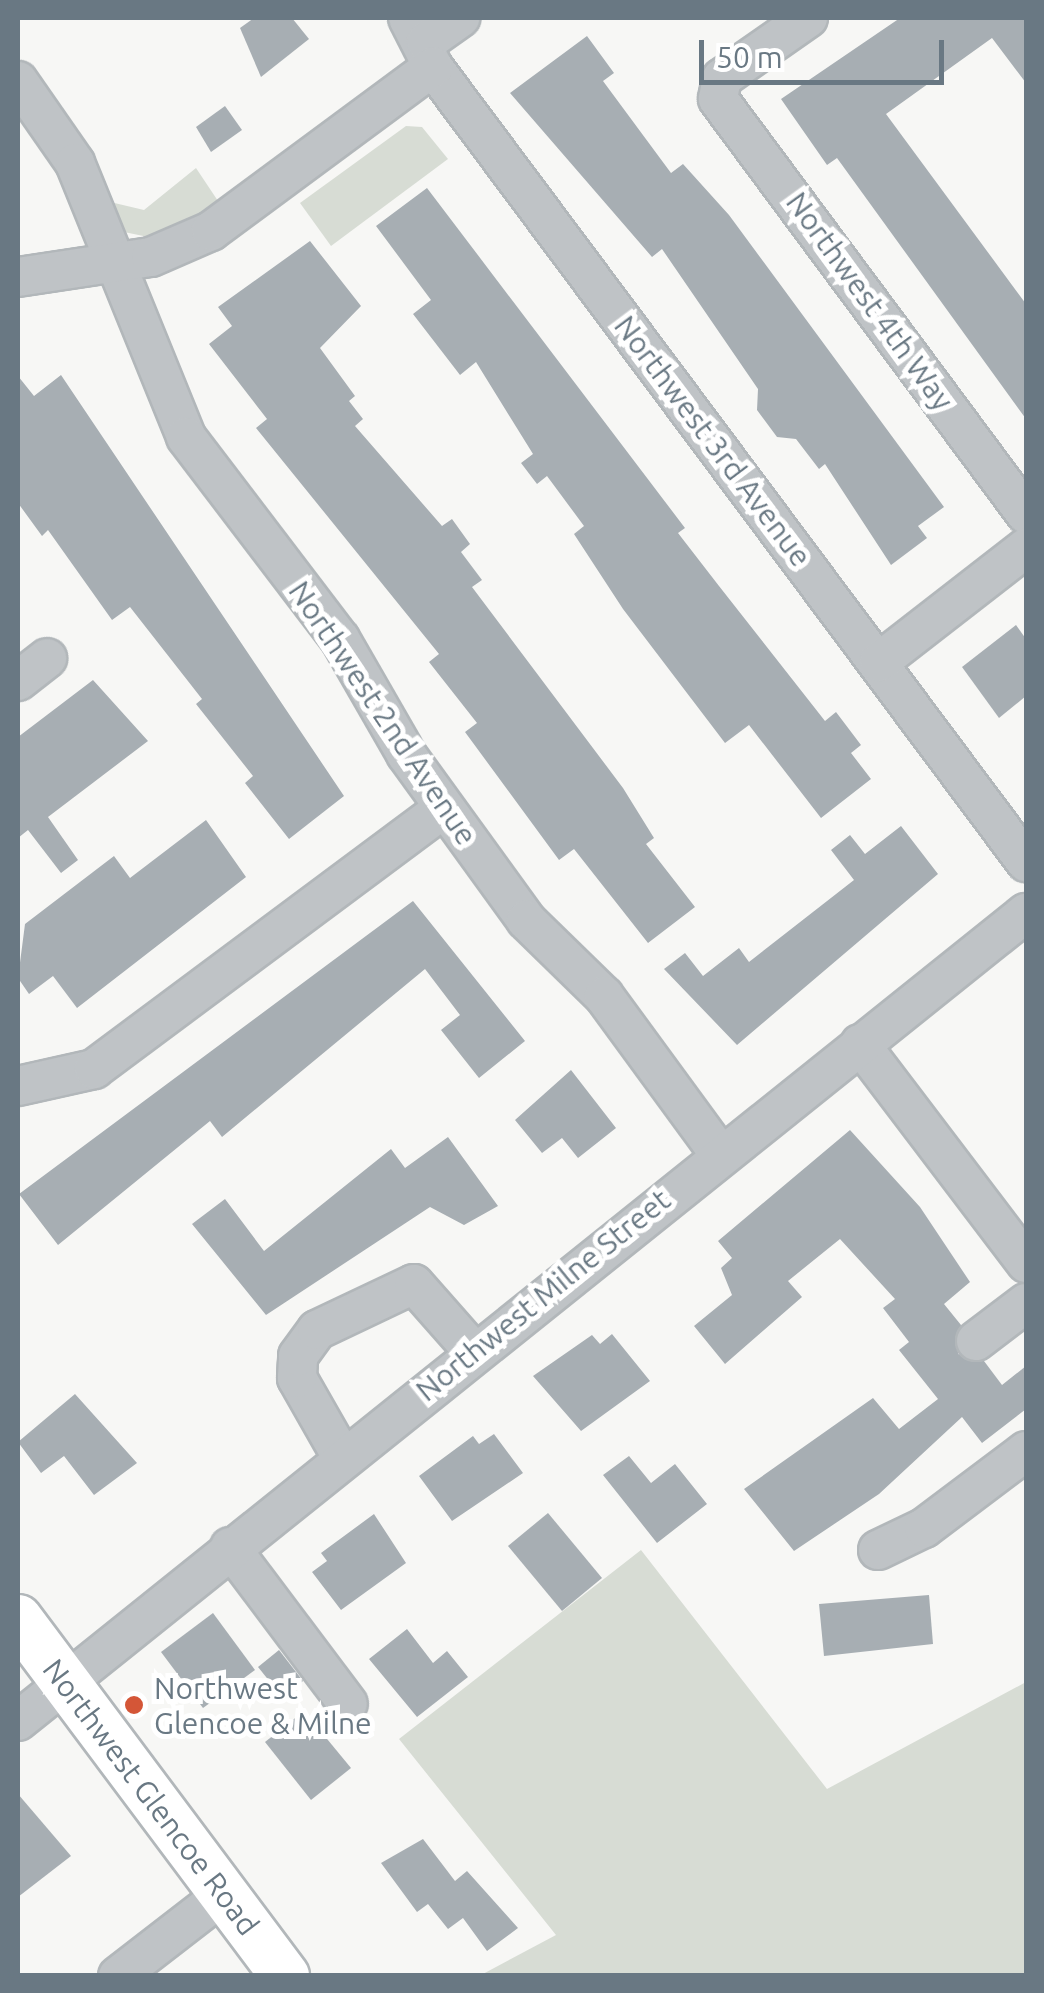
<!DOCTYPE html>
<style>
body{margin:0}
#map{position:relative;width:1044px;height:1993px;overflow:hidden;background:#f7f7f5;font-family:Ubuntu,sans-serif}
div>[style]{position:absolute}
.green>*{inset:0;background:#d7dcd4}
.building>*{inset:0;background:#a7aeb3}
.roads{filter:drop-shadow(2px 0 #b2b7ba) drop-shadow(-2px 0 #b2b7ba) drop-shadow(0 2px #b2b7ba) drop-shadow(0 -2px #b2b7ba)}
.minor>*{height:38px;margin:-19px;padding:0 19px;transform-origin:19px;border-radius:19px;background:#bfc3c6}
.major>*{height:48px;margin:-24px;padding:0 24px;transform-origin:24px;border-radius:24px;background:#fff}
.dots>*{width:28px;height:28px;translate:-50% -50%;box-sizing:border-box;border:5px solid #fff;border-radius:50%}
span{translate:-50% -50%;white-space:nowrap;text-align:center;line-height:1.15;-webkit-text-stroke:10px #fff;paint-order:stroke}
.street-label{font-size:30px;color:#697883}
.poi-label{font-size:30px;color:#697883}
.left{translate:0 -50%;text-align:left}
.frame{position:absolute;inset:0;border:20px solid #697883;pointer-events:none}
.scale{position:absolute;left:699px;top:40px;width:245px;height:45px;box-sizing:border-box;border:5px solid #697883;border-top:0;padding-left:12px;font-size:30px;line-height:35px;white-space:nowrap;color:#697883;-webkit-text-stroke:8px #fff;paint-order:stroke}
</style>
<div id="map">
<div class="green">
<div style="clip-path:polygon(406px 126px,422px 127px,448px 159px,331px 246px,300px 203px)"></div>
<div style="clip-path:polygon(196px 168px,220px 204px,158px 239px,124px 232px,106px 201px,144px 210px)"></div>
<div style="clip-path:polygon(641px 1550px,827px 1789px,1026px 1682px,1026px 1975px,481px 1975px,556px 1935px,399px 1739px)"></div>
</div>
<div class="building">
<div style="clip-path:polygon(254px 18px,292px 18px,309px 39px,261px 77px,240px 28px)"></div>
<div style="clip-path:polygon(900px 18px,1026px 18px,1026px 83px,992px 38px,886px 114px,1026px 304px,1026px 419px,837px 158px,827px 165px,781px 99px)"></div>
<div style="clip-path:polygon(587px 36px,614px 73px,603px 81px,671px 173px,683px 164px,729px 215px,944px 507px,918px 526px,927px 538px,891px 565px,825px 464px,819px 469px,796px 439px,777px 437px,757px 410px,758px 389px,662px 249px,652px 257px,510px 93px)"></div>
<div style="clip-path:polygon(225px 106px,242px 130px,211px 152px,196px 127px)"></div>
<div style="clip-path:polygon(427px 188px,685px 528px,678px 533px,719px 586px,825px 721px,836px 712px,861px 745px,851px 753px,871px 779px,821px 818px,749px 725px,725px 743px,623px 609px,574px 534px,584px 526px,547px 476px,537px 484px,521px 463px,533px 454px,476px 362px,460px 375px,413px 314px,431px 300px,376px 226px)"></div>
<div style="clip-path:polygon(310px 241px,361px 306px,320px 348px,355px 396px,349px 401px,363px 419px,355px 426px,442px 526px,452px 519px,470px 544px,461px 552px,482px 580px,472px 587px,623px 788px,654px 838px,646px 844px,695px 907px,648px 943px,574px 849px,559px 860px,465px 732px,477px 723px,429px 662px,439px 654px,256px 428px,267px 419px,209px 344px,232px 326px,218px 307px)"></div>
<div style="clip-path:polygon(61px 375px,344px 796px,289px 839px,245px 783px,253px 776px,196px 704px,202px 699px,130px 607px,112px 620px,48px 530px,42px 536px,18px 503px,18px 376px,34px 396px)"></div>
<div style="clip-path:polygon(1016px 625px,1026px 639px,1026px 696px,999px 718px,962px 667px)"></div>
<div style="clip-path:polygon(93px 680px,148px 741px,48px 817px,78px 860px,61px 873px,28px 830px,18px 838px,18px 737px)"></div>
<div style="clip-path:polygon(206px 820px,246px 877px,77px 1008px,53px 976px,29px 994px,18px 978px,25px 924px,114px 856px,130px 878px)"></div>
<div style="clip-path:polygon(901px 826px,938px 874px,737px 1045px,664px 969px,685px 953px,703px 976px,739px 948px,749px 962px,854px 880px,831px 850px,850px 835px,865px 854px)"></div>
<div style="clip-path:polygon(413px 901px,525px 1041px,479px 1078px,441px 1030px,460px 1015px,425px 969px,222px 1137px,210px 1121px,58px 1245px,19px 1194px)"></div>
<div style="clip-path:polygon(571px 1070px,616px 1128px,578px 1158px,562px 1138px,542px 1153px,515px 1120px)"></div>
<div style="clip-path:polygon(850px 1130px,920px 1207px,970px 1282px,944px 1304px,961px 1325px,958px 1354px,984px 1361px,1002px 1385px,1026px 1366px,1026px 1409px,982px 1443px,962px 1417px,879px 1494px,794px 1551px,744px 1489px,873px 1398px,899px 1429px,938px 1399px,899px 1350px,909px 1342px,883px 1308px,895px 1299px,840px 1239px,788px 1281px,802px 1297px,725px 1364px,694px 1326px,732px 1295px,721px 1268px,732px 1258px,718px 1241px)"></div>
<div style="clip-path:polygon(448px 1137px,498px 1206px,464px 1225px,430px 1207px,266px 1315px,192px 1224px,225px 1199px,264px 1251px,391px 1149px,405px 1168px)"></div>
<div style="clip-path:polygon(612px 1334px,650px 1381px,581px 1431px,533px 1376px,592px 1335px,600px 1344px)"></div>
<div style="clip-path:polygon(75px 1394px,137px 1463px,94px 1495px,64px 1456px,41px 1473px,18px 1442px)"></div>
<div style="clip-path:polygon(494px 1434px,523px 1473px,452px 1521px,419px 1476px,473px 1436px,479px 1444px)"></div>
<div style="clip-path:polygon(629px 1456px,651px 1483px,675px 1464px,707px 1504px,657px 1543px,603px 1475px)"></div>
<div style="clip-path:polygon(548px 1513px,602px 1578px,562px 1611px,508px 1546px)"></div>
<div style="clip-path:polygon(374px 1514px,406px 1563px,341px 1610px,312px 1572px,327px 1561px,321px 1553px)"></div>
<div style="clip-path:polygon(929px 1595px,933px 1644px,824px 1656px,819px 1604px)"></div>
<div style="clip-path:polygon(213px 1613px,255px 1670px,203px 1708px,161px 1652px)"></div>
<div style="clip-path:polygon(407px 1629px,433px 1663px,447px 1651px,468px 1677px,417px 1717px,369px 1659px)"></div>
<div style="clip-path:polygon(279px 1650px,303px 1681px,283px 1698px,258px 1667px)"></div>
<div style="clip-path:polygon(304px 1711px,351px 1768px,311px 1800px,265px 1742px)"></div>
<div style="clip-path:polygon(18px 1794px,71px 1856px,18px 1897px)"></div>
<div style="clip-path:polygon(423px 1839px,455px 1881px,467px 1871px,518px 1928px,487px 1951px,463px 1918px,448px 1929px,428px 1904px,417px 1912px,381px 1863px)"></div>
</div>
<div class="roads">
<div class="minor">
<div style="left:408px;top:18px;width:55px;rotate:63deg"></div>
<div style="left:433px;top:67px;width:992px;rotate:53.28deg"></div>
<div style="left:808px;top:18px;width:105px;rotate:145.1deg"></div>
<div style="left:722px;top:78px;width:21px;rotate:101deg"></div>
<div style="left:718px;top:99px;width:517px;rotate:53.42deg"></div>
<div style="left:426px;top:42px;width:42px;rotate:-35.2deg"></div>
<div style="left:18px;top:81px;width:100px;rotate:55.2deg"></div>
<div style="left:75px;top:163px;width:296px;rotate:67.9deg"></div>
<div style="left:186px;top:437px;width:254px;rotate:52.7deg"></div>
<div style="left:340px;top:639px;width:133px;rotate:60.1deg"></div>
<div style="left:406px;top:754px;width:205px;rotate:54.1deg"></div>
<div style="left:526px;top:920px;width:109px;rotate:44.3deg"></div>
<div style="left:604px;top:996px;width:195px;rotate:53.8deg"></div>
<div style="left:18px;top:277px;width:134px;rotate:-8.6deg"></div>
<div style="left:151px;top:257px;width:65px;rotate:-23.4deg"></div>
<div style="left:211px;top:231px;width:276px;rotate:-36.5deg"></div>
<div style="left:879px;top:662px;width:186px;rotate:-37.8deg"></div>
<div style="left:18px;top:681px;width:37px;rotate:-38deg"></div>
<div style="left:860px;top:1044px;width:275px;rotate:52.8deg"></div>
<div style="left:18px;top:1086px;width:78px;rotate:-12.6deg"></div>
<div style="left:94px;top:1069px;width:435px;rotate:-36.7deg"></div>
<div style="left:976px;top:1341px;width:63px;rotate:-37.2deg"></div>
<div style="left:342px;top:1457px;width:91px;rotate:-119.7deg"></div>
<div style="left:297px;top:1378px;width:22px;rotate:-87deg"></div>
<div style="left:298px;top:1356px;width:32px;rotate:-54deg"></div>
<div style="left:317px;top:1330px;width:107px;rotate:-25.4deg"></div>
<div style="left:414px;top:1284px;width:89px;rotate:48.6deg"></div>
<div style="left:230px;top:1547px;width:196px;rotate:53.1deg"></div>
<div style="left:878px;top:1550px;width:51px;rotate:-25.6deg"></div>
<div style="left:924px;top:1528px;width:128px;rotate:-37deg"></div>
<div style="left:18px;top:1721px;width:1292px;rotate:-38.72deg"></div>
<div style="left:118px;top:1976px;width:134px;rotate:-37.7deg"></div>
</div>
<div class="major">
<div style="left:18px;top:1619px;width:446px;rotate:53.2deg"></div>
</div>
</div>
<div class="dots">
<div style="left:134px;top:1705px;background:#d45637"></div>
</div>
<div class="street-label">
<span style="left:870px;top:301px;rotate:54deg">Northwest 4th Way</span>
<span style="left:713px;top:441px;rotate:53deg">Northwest 3rd Avenue</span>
<span style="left:383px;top:713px;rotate:56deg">Northwest 2nd Avenue</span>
<span style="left:543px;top:1295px;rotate:-39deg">Northwest Milne Street</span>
<span style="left:151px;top:1797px;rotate:53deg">Northwest Glencoe Road</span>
</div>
<div class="poi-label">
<span class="left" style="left:154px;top:1705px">Northwest<br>Glencoe &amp; Milne</span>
</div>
<div class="frame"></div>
<div class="scale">50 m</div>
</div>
